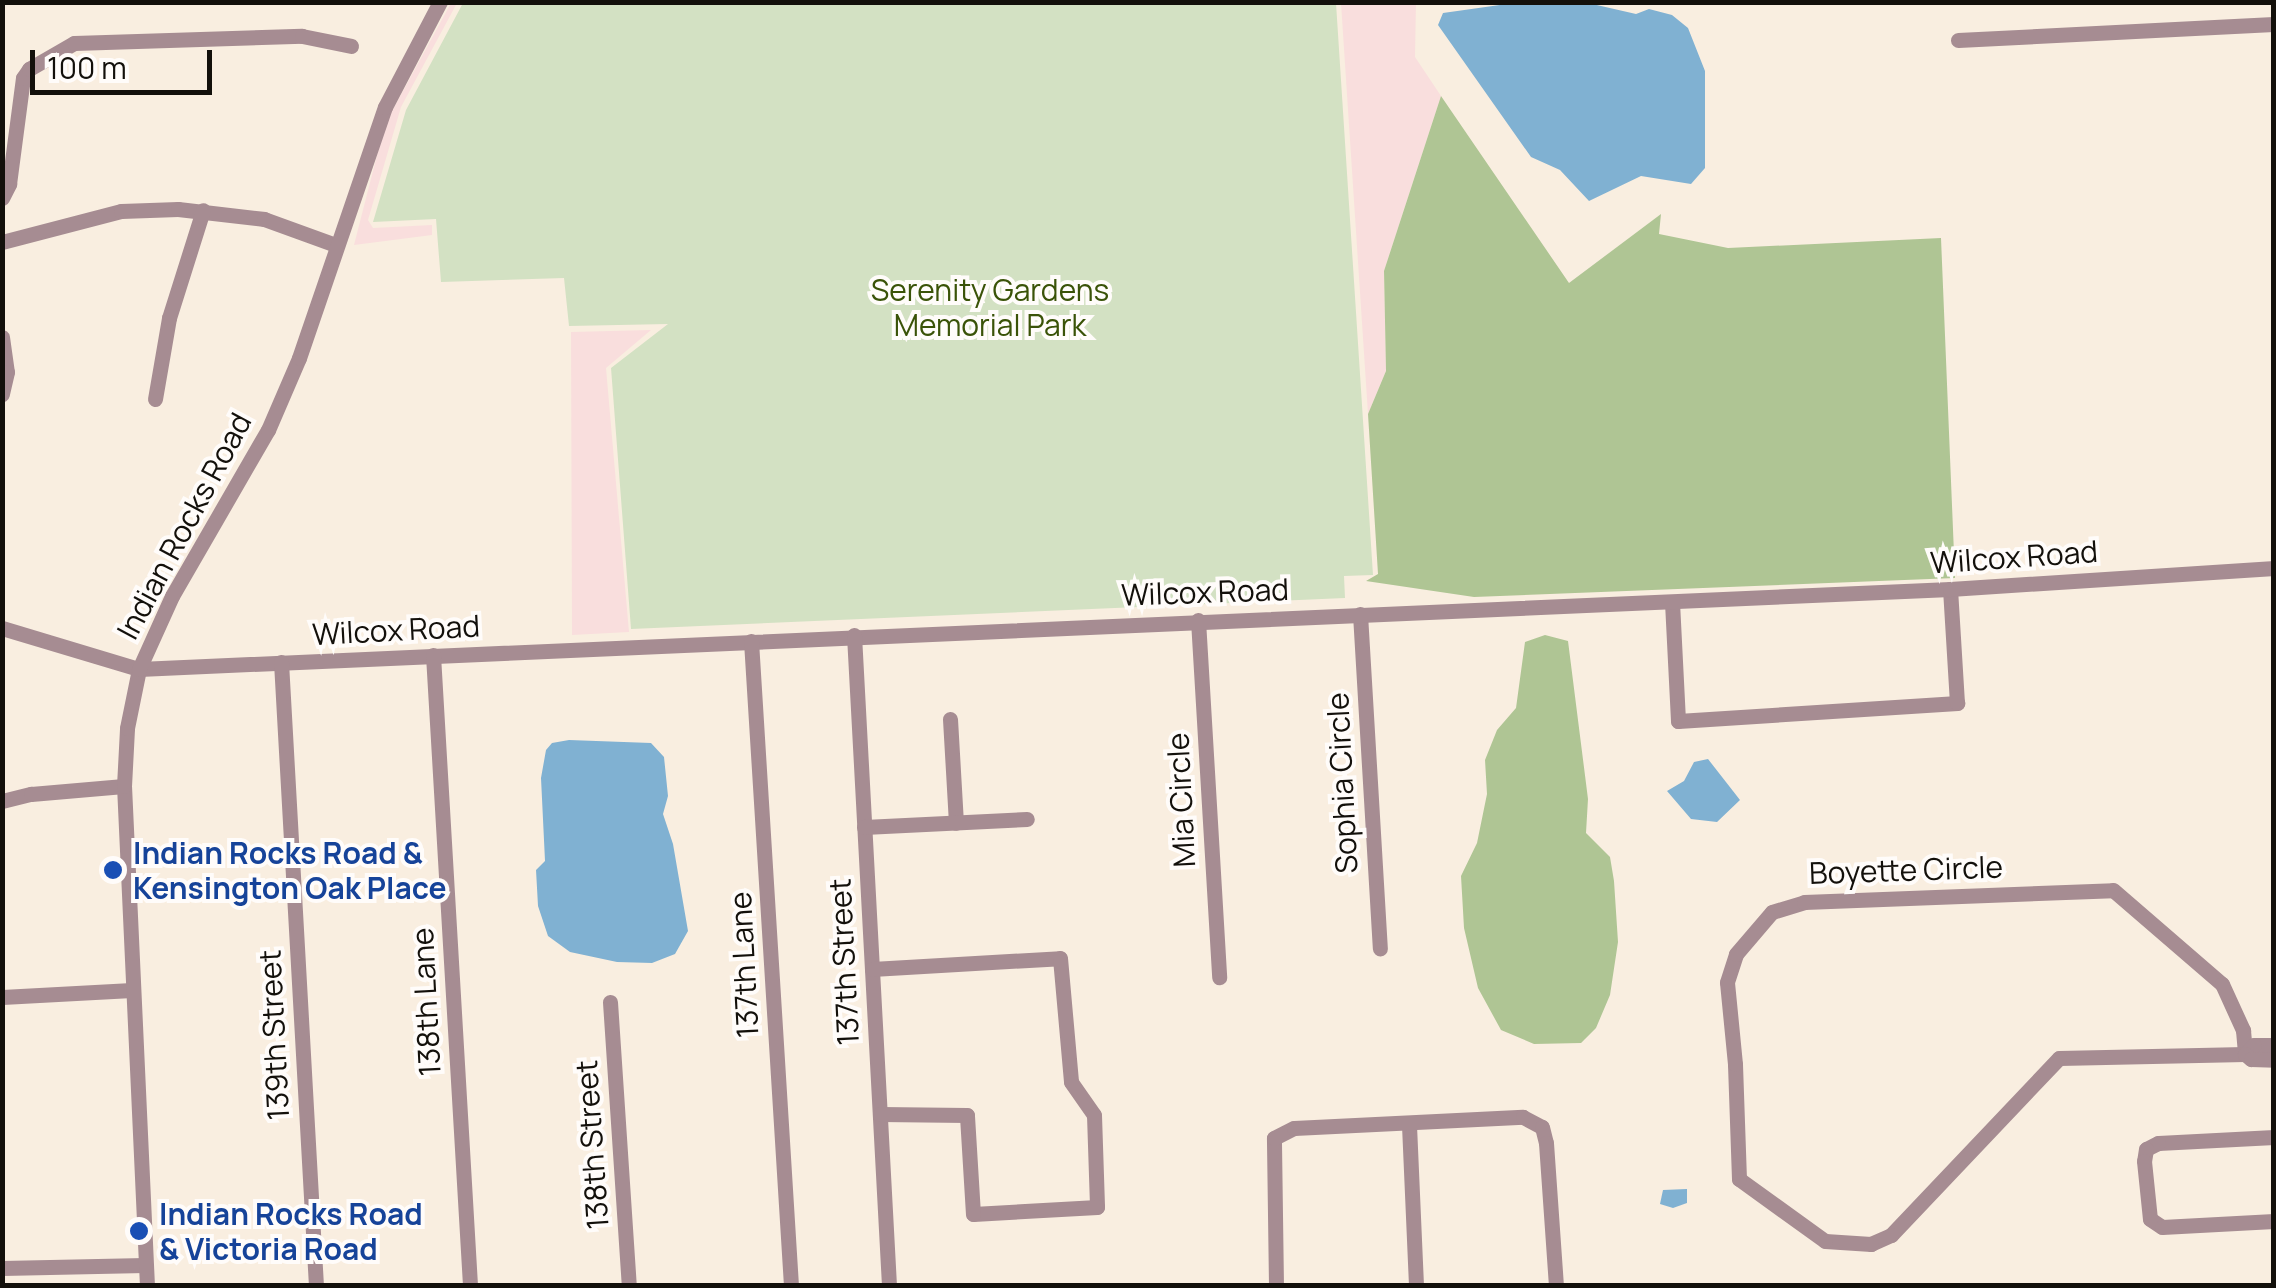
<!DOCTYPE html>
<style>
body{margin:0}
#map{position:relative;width:2276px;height:1288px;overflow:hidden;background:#f9eee0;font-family:Manrope,sans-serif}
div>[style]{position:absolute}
.commercial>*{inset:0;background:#f9dedd}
.green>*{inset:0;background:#d3e1c3}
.forest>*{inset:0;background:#afc594}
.water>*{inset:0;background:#80b1d2}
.minor>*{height:15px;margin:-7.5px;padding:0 7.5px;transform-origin:7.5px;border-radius:7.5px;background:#a68c92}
.dots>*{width:28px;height:28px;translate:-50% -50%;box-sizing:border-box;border:5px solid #fffcfa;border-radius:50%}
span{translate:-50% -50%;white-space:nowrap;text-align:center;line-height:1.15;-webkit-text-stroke:8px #fffcfa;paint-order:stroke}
.park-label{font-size:30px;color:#3a5308}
.street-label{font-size:30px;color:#13100b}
.transit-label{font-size:30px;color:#164399;font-weight:700}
.left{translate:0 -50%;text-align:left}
.frame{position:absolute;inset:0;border:5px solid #13100b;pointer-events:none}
.scale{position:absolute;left:30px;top:50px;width:182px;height:45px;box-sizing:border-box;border:5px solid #13100b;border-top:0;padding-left:12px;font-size:30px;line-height:35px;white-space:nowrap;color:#13100b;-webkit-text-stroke:8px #fffcfa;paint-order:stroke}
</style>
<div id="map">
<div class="commercial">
<div style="clip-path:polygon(451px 3px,457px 3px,401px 107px,368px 220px,373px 228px,432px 225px,432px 235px,354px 245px,385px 124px)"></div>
<div style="clip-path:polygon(1341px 3px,1416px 3px,1415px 57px,1441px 96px,1384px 271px,1386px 371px,1368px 414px)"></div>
<div style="clip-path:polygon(651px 330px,606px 368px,629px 632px,572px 635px,571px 332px)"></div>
</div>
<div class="green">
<div style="clip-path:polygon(463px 3px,1336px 3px,1373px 575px,1344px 576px,1345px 598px,631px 629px,611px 368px,668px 324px,569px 326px,564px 278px,441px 282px,436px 219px,373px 222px,406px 110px)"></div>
</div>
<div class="forest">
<div style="clip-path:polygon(1441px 96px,1569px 283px,1661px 214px,1659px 234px,1728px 248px,1941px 238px,1955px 578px,1474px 597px,1366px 581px,1378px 574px,1368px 414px,1386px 371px,1384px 271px)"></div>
<div style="clip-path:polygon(1545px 635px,1568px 641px,1588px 799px,1586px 833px,1610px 857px,1614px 881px,1618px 942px,1610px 995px,1596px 1028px,1581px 1043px,1534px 1044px,1501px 1030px,1478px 988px,1464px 928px,1461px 876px,1477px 843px,1487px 794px,1485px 760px,1497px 730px,1516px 708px,1525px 642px)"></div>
</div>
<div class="water">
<div style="clip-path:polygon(1521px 2px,1588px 3px,1636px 14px,1649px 9px,1672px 15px,1688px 28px,1705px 71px,1705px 168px,1691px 184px,1641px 176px,1589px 201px,1560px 170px,1531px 157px,1438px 25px,1443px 13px)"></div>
<div style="clip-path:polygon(569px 740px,651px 743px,664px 757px,668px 796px,663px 814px,673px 844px,688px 931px,675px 954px,652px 963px,617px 962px,570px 952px,548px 936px,538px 906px,536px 870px,545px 861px,541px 778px,546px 750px,552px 743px)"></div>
<div style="clip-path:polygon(1708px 759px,1740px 800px,1717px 822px,1691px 819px,1667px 791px,1684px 781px,1694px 762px)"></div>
<div style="clip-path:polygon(1687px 1189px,1687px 1203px,1673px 1208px,1660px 1204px,1663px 1190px)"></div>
</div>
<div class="minor">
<div style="left:1958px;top:40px;width:316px;rotate:-2.9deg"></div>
<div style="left:2px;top:198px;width:16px;rotate:-63deg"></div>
<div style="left:9px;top:184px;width:107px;rotate:-82.5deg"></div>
<div style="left:23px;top:78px;width:11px;rotate:-56deg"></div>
<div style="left:29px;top:69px;width:52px;rotate:-30deg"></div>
<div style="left:74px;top:43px;width:228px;rotate:-1.8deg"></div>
<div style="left:302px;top:36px;width:50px;rotate:11.5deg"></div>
<div style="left:2px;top:242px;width:123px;rotate:-14.6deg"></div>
<div style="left:121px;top:211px;width:57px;rotate:-2deg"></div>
<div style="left:178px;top:209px;width:87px;rotate:6.6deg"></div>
<div style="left:264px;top:219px;width:77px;rotate:19.9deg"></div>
<div style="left:2px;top:337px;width:35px;rotate:82deg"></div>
<div style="left:7px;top:372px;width:23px;rotate:103deg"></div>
<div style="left:155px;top:399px;width:82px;rotate:-80.2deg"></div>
<div style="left:169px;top:318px;width:113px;rotate:-72.5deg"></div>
<div style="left:1672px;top:602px;width:119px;rotate:87.1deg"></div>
<div style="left:1678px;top:721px;width:280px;rotate:-3.7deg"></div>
<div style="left:1957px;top:703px;width:114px;rotate:-93.5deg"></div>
<div style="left:1360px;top:614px;width:335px;rotate:86.6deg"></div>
<div style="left:1198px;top:620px;width:358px;rotate:86.6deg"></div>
<div style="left:2px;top:628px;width:143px;rotate:16.7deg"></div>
<div style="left:139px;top:669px;width:1813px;rotate:-2.53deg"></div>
<div style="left:1950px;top:589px;width:325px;rotate:-3.7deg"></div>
<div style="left:854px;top:635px;width:652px;rotate:86.92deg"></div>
<div style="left:751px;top:641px;width:646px;rotate:86.45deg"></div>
<div style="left:433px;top:655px;width:632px;rotate:86.64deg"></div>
<div style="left:281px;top:662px;width:625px;rotate:86.79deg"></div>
<div style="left:950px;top:719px;width:104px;rotate:86.7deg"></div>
<div style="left:2px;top:801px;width:30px;rotate:-14deg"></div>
<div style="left:31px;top:794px;width:93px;rotate:-4.9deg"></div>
<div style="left:864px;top:827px;width:163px;rotate:-2.8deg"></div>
<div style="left:2113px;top:890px;width:144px;rotate:40.8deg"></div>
<div style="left:2222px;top:984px;width:51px;rotate:65.5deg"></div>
<div style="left:2243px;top:1030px;width:24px;rotate:85deg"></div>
<div style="left:2245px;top:1054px;width:186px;rotate:178.8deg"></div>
<div style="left:2059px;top:1058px;width:244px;rotate:133.5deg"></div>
<div style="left:1891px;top:1235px;width:22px;rotate:156deg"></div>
<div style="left:1871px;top:1244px;width:46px;rotate:-176.3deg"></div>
<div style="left:1825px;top:1241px;width:106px;rotate:-144.2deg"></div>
<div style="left:1739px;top:1179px;width:115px;rotate:-92deg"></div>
<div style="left:1735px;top:1064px;width:82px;rotate:-95.6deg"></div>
<div style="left:1727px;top:982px;width:29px;rotate:-72deg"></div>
<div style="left:1736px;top:954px;width:55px;rotate:-49.4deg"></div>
<div style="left:1772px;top:912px;width:34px;rotate:-17deg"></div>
<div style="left:1804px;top:902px;width:309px;rotate:-2.2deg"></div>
<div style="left:872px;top:969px;width:188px;rotate:-3.3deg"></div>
<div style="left:1060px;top:958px;width:124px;rotate:84.9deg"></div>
<div style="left:1071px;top:1082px;width:40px;rotate:55.1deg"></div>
<div style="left:1094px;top:1115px;width:92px;rotate:88.1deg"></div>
<div style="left:1097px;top:1207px;width:124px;rotate:176.8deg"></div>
<div style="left:973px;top:1214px;width:99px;rotate:-93.5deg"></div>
<div style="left:967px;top:1115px;width:87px;rotate:-179.3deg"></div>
<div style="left:2px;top:997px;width:130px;rotate:-3.1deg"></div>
<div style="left:610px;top:1002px;width:285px;rotate:86.2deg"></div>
<div style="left:2274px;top:1045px;width:20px;rotate:180deg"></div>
<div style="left:2254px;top:1045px;width:13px;rotate:135deg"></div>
<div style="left:2245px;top:1054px;width:8px;rotate:40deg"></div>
<div style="left:2251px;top:1059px;width:23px;rotate:2deg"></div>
<div style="left:1409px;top:1125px;width:161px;rotate:87.5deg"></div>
<div style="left:2274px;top:1137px;width:116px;rotate:177deg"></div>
<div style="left:2158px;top:1143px;width:13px;rotate:153deg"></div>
<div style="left:2146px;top:1149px;width:12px;rotate:99deg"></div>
<div style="left:2144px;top:1161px;width:58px;rotate:84.1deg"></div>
<div style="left:2150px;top:1219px;width:14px;rotate:34deg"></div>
<div style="left:2162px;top:1227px;width:112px;rotate:-3.1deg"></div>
<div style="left:2px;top:1268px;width:143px;rotate:-1.2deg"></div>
<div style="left:147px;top:1286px;width:501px;rotate:-92.63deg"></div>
<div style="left:124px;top:786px;width:58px;rotate:-87deg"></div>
<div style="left:127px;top:728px;width:60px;rotate:-78.5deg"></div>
<div style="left:139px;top:669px;width:80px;rotate:-65.7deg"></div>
<div style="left:172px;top:596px;width:192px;rotate:-60deg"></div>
<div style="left:268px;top:430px;width:78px;rotate:-66.7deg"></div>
<div style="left:299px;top:358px;width:265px;rotate:-71.1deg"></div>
<div style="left:385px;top:107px;width:119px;rotate:-62.4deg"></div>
<div style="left:1276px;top:1286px;width:148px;rotate:-90.8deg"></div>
<div style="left:1274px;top:1138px;width:22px;rotate:-27deg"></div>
<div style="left:1294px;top:1128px;width:229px;rotate:-2.8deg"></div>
<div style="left:1523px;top:1117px;width:21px;rotate:28deg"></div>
<div style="left:1542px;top:1127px;width:16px;rotate:76deg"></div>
<div style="left:1546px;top:1143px;width:143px;rotate:86deg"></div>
</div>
<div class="dots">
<div style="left:113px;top:870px;background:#1a4fb4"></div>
<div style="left:139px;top:1231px;background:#1a4fb4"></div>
</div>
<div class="park-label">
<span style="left:990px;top:307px">Serenity Gardens<br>Memorial Park</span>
</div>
<div class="street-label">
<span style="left:184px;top:526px;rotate:-62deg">Indian Rocks Road</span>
<span style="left:2014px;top:557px;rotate:-4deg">Wilcox Road</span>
<span style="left:1205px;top:592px;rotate:-2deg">Wilcox Road</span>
<span style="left:396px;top:630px;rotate:-3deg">Wilcox Road</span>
<span style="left:1342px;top:783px;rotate:-93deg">Sophia Circle</span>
<span style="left:1181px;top:800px;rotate:-93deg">Mia Circle</span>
<span style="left:1906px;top:870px;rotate:-2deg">Boyette Circle</span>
<span style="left:844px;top:962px;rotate:-93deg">137th Street</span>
<span style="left:744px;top:965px;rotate:-93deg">137th Lane</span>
<span style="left:426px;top:1002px;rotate:-93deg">138th Lane</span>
<span style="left:274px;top:1035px;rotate:-93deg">139th Street</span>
<span style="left:592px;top:1145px;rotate:-94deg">138th Street</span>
</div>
<div class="transit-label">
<span class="left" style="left:133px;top:870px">Indian Rocks Road &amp;<br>Kensington Oak Place</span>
<span class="left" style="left:159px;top:1231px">Indian Rocks Road<br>&amp; Victoria Road</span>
</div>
<div class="frame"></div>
<div class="scale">100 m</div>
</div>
